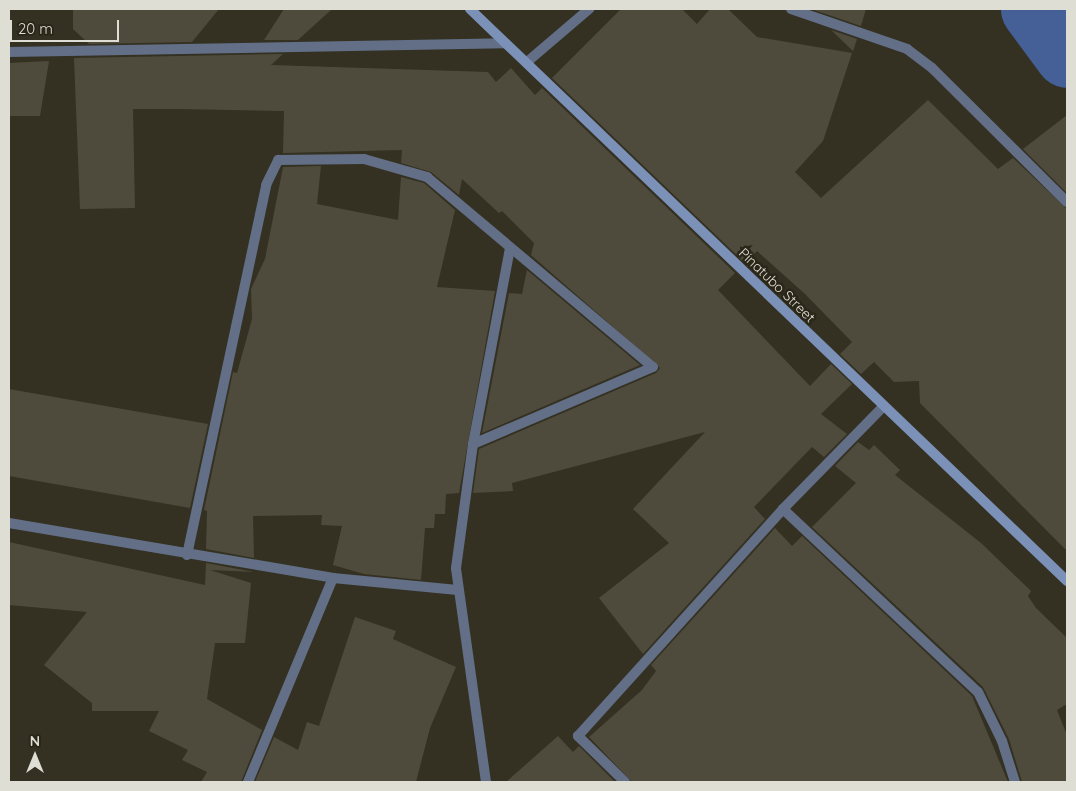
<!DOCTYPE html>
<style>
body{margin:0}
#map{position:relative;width:1076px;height:791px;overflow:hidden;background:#343122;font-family:Quicksand,sans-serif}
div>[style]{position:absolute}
.river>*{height:65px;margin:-32.5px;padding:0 32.5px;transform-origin:32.5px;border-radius:32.5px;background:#446096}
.building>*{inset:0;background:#4e4b3c}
.street>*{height:10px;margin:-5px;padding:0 5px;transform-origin:5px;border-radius:5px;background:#626f87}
.secondary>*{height:10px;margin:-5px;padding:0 5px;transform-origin:5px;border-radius:5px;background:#7c91b8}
span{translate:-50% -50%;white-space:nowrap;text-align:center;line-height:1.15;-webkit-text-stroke:5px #2a2719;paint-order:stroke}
.street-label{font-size:14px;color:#dfded4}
.frame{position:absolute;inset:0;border:10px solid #dfded4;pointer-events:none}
.north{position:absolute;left:10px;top:731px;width:50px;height:50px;-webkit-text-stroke:4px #2a2719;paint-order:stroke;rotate:0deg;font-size:14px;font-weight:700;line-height:20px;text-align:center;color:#dfded4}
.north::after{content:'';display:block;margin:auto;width:18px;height:22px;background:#dfded4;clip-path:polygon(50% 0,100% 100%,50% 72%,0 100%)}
.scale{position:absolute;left:10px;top:20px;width:109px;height:22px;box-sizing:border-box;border:2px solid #dfded4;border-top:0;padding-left:6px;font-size:15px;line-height:18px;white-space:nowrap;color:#dfded4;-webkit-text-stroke:4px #2a2719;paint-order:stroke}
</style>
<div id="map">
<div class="river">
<div style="left:1033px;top:9px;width:57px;rotate:53.5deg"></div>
</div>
<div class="building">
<div style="clip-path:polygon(73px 9px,219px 9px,192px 42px,89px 44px,73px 29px)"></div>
<div style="clip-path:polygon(284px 9px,332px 9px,298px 40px,264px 40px)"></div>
<div style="clip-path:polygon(621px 9px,682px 9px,697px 24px,710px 9px,728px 9px,757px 37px,852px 53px,823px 141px,795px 172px,821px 198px,928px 100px,998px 169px,1013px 158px,1067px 209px,1067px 551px,920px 403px,919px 381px,894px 382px,874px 362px,861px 374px,840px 354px,852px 342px,805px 294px,757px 251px,745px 263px,552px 78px)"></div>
<div style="clip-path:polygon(811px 9px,866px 9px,861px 26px)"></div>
<div style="clip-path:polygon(831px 30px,857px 39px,853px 51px)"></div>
<div style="clip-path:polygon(283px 54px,271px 65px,488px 72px,496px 82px,511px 68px,535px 95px,542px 88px,735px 273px,718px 290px,810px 386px,831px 364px,852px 384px,821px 414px,847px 434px,824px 457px,812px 447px,754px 507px,765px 519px,643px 654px,599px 598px,669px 543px,633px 509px,705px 432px,512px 483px,513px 491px,473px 493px,479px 449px,656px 373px,660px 368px,531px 255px,534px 243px,502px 211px,499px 213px,462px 179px,459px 195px,431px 172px,401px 163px,402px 150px,283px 153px,284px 111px,179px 109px,133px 109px,135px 208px,80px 209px,74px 58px)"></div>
<div style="clip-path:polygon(49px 61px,40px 116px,9px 116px,9px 63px)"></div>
<div style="clip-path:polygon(1067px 115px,1067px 193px,1023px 149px)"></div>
<div style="clip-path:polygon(321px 166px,317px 204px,398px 220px,401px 177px,424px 183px,455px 210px,437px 287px,495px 291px,459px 493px,446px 494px,445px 514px,435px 514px,434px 528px,425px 528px,421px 580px,364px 574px,333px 565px,342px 526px,321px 525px,322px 515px,253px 516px,254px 558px,206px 549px,207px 511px,204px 510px,233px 372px,237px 373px,252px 319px,251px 289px,265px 259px,283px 167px)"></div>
<div style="clip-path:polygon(527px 270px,640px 365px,482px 433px,509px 293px,522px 294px)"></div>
<div style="clip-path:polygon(9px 389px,208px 424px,190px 508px,9px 476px)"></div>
<div style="clip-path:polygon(858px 442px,869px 450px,874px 445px,900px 470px,895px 475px,981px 543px,1031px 591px,1028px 596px,1036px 608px,1067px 638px,1067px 704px,1057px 710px,1067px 735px,1067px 782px,1022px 782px,1009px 739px,983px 687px,812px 527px,856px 483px,835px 466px)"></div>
<div style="clip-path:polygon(775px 528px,792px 546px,802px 536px,972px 696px,1008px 782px,632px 782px,589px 737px,642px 690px,656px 671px,651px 665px)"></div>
<div style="clip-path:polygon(9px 542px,205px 585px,206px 563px,254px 572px,210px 570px,251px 583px,245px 643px,215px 643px,207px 699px,262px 730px,241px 782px,201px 782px,207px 772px,182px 760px,188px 750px,149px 731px,159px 711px,92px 711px,92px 703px,44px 665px,87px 612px,9px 605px)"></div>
<div style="clip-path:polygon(355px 617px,396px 631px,393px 639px,456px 667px,430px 728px,416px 782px,255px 782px,274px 737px,298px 750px,307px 722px,319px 726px)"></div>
<div style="clip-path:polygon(558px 736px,573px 752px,579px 746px,615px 782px,506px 782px)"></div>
</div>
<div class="street">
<div style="left:791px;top:9px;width:123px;rotate:19deg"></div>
<div style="left:907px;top:49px;width:31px;rotate:37deg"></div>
<div style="left:932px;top:68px;width:190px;rotate:44.8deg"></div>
<div style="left:9px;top:52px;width:496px;rotate:-1deg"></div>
<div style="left:527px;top:62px;width:82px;rotate:-40.5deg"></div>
<div style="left:783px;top:509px;width:267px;rotate:43.2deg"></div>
<div style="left:978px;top:692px;width:55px;rotate:63.9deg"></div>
<div style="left:1002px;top:741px;width:43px;rotate:72.4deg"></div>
<div style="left:9px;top:523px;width:329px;rotate:9.6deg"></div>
<div style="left:333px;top:578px;width:125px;rotate:5.5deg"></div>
<div style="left:187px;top:555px;width:378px;rotate:-77.9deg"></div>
<div style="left:266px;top:185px;width:28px;rotate:-64deg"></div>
<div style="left:278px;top:160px;width:86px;rotate:-0.7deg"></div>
<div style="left:364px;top:159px;width:66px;rotate:15.9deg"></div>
<div style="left:427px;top:177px;width:295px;rotate:40.1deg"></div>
<div style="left:653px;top:367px;width:196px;rotate:156.8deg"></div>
<div style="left:248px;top:782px;width:221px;rotate:-67.4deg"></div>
<div style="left:486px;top:782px;width:216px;rotate:-98deg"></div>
<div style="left:456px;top:568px;width:125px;rotate:-82.2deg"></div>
<div style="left:473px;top:444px;width:199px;rotate:-79.3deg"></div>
<div style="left:625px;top:782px;width:66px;rotate:-135.6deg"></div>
<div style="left:578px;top:736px;width:306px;rotate:-47.9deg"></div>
<div style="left:783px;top:509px;width:143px;rotate:-45.6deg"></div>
</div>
<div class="secondary">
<div style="left:470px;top:9px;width:827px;rotate:43.77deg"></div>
</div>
<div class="street-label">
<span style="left:777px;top:285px;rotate:44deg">Pinatubo Street</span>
</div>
<div class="frame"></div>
<div class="north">N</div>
<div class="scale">20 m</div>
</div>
